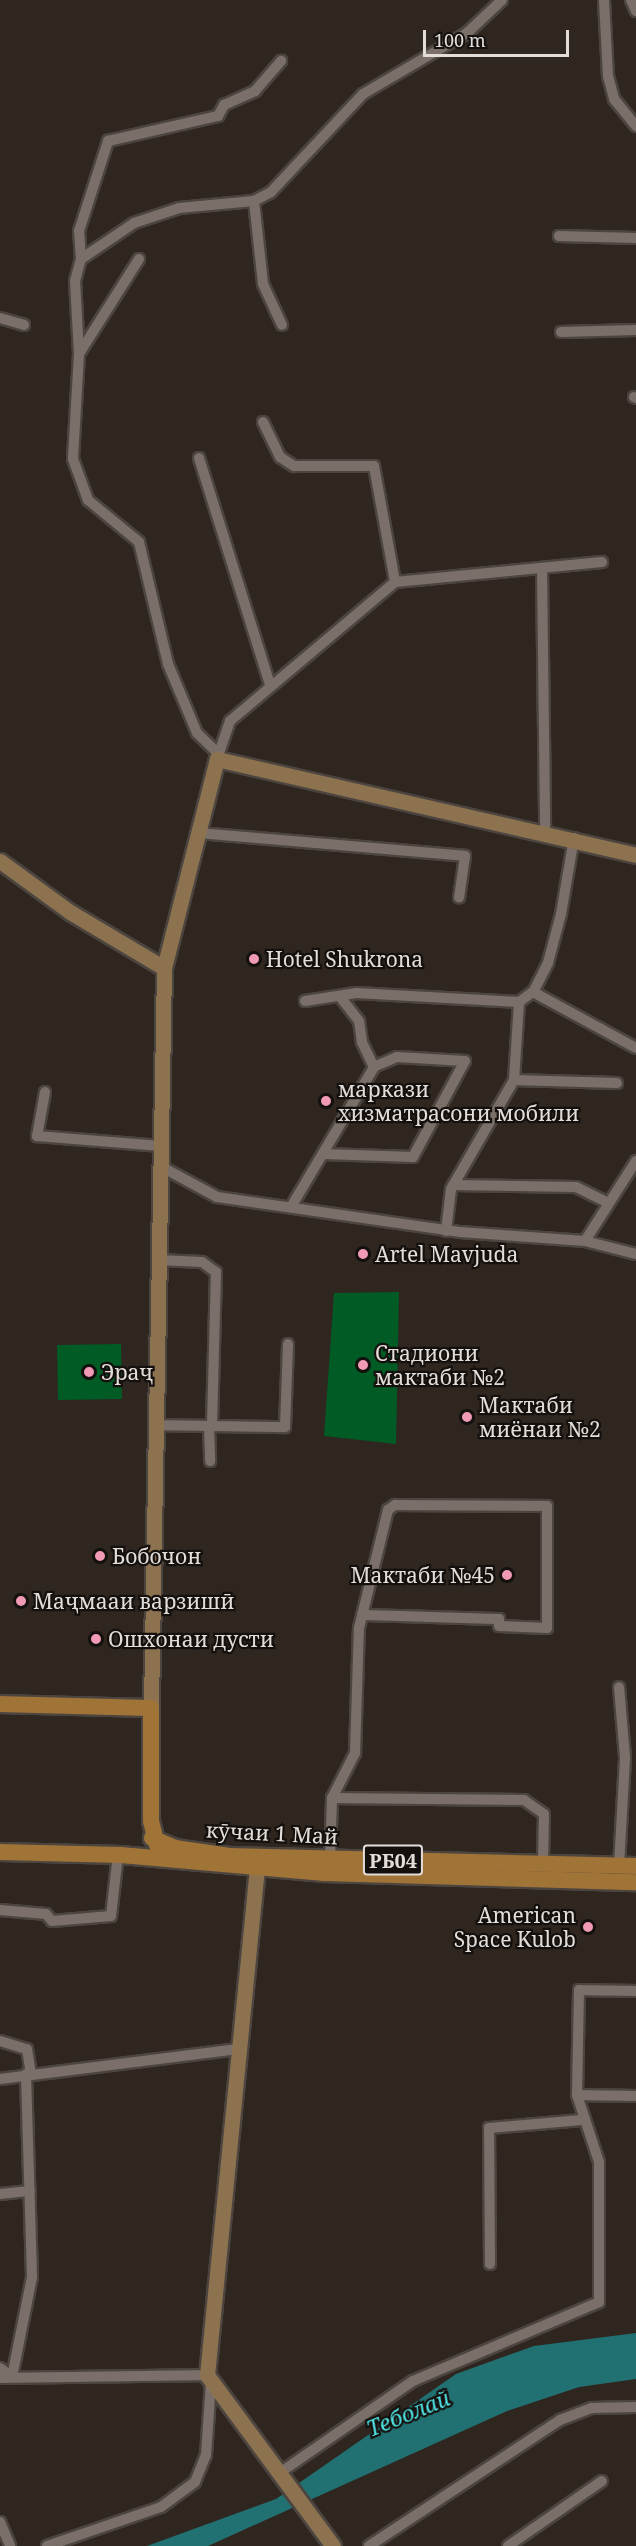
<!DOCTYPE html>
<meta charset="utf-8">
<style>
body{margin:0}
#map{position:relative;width:636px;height:2546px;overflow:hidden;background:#2f2620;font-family:"Noto Serif",serif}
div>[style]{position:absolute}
.green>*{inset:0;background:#005b25}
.water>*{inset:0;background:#217172}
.roads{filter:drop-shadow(2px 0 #4c453f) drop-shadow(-2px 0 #4c453f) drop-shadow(0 2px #4c453f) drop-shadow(0 -2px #4c453f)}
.street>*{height:10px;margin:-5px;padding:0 5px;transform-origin:5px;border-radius:5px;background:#7a7069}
.secondary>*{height:15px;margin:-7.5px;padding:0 7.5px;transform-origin:7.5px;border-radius:7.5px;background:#8d7250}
.primary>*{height:16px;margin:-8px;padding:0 8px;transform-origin:8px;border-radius:8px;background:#a07337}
.dots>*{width:16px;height:16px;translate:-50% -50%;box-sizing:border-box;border:3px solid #14100d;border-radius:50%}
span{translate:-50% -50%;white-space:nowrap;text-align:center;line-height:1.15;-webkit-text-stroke:4.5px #14100d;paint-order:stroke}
.shield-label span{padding:2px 4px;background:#14100d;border:2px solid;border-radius:4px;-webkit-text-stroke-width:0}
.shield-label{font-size:20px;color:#e3ddd9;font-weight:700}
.poi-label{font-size:21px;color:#e3ddd9}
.left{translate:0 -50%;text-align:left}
.right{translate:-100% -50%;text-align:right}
.street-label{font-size:21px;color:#e3ddd9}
.water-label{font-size:22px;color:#50e5e7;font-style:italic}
.scale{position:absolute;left:423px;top:30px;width:146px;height:27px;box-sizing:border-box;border:3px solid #e3ddd9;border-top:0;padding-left:8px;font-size:18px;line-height:21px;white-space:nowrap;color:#e3ddd9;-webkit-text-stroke:4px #14100d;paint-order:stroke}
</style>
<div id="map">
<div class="green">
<div style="clip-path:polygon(399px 1292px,396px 1444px,324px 1436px,334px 1293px)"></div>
<div style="clip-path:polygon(121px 1344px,122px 1399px,58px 1400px,57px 1345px)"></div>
</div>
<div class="water">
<div style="clip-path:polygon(636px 2333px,636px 2379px,579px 2387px,507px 2411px,208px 2546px,147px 2546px,276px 2499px,456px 2374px,534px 2346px)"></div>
</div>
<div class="roads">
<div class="street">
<div style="left:604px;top:0;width:76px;rotate:87deg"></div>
<div style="left:608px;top:76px;width:24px;rotate:75deg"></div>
<div style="left:614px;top:99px;width:35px;rotate:51deg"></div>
<div style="left:631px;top:0;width:12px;rotate:66deg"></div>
<div style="left:254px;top:201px;width:83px;rotate:83.8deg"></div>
<div style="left:263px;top:284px;width:45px;rotate:65.1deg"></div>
<div style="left:559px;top:236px;width:77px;rotate:1.5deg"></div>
<div style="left:81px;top:259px;width:28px;rotate:-94deg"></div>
<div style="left:79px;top:231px;width:95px;rotate:-72.1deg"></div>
<div style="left:108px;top:141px;width:113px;rotate:-12.8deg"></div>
<div style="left:218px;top:116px;width:13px;rotate:-61deg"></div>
<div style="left:224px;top:105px;width:34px;rotate:-24deg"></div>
<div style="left:255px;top:91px;width:40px;rotate:-49deg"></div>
<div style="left:139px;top:259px;width:112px;rotate:122.3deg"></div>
<div style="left:79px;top:354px;width:105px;rotate:93.3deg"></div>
<div style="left:73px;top:459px;width:44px;rotate:69.9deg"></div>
<div style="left:88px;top:500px;width:66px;rotate:39.5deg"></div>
<div style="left:139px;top:542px;width:125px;rotate:76.6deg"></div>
<div style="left:168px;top:664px;width:75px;rotate:67.2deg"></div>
<div style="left:197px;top:733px;width:30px;rotate:44deg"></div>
<div style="left:0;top:318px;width:25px;rotate:16deg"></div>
<div style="left:561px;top:332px;width:75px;rotate:-1.5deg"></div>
<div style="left:79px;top:354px;width:73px;rotate:-93.1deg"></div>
<div style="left:75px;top:281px;width:23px;rotate:-75deg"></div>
<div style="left:81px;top:259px;width:64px;rotate:-34.2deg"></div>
<div style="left:134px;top:223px;width:47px;rotate:-18.4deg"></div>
<div style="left:179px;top:208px;width:75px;rotate:-5.3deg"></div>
<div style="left:254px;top:201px;width:19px;rotate:-28deg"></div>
<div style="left:271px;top:192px;width:134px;rotate:-46.8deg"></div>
<div style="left:363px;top:94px;width:121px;rotate:-30.4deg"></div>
<div style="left:467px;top:33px;width:48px;rotate:-43.3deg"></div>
<div style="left:634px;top:397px;width:2px;rotate:27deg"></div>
<div style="left:263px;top:422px;width:39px;rotate:64deg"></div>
<div style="left:280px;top:457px;width:17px;rotate:33deg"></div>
<div style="left:294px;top:466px;width:80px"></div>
<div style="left:374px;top:466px;width:118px;rotate:79.7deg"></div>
<div style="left:199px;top:458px;width:237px;rotate:72.6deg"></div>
<div style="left:542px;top:569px;width:263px;rotate:89.3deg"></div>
<div style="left:217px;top:759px;width:40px;rotate:-71.1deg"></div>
<div style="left:230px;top:721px;width:216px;rotate:-40.1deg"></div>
<div style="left:395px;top:582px;width:208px;rotate:-5.5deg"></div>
<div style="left:198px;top:833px;width:268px;rotate:4.9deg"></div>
<div style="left:465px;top:856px;width:42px;rotate:98.1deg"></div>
<div style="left:574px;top:838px;width:77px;rotate:99.7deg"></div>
<div style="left:561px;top:914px;width:51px;rotate:104.9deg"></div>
<div style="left:548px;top:963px;width:33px;rotate:117deg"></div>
<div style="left:533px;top:992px;width:117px;rotate:28.5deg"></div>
<div style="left:305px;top:1001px;width:52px;rotate:-8.9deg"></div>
<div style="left:356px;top:993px;width:163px;rotate:3.2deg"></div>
<div style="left:519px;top:1002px;width:17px;rotate:-36deg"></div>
<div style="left:514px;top:1080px;width:103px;rotate:1.7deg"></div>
<div style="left:45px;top:1092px;width:45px;rotate:100.3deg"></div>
<div style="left:37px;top:1136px;width:124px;rotate:4.6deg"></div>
<div style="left:323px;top:1154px;width:90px;rotate:1.9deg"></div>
<div style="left:413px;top:1157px;width:109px;rotate:-61.6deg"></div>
<div style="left:465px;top:1061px;width:68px;rotate:-176.6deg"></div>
<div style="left:397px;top:1057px;width:25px;rotate:157deg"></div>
<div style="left:160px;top:1166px;width:65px;rotate:28.5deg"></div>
<div style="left:217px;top:1197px;width:246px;rotate:8.2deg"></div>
<div style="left:460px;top:1232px;width:125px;rotate:4.1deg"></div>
<div style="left:585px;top:1241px;width:53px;rotate:14.3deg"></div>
<div style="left:453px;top:1185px;width:123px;rotate:0.9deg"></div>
<div style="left:576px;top:1187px;width:34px;rotate:26deg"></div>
<div style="left:291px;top:1207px;width:163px;rotate:-59.3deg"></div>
<div style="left:374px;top:1067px;width:28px;rotate:-116deg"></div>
<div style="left:362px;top:1042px;width:21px;rotate:-98deg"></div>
<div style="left:359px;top:1021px;width:29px;rotate:-128deg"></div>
<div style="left:446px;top:1231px;width:42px;rotate:-83.2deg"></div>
<div style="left:451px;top:1189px;width:126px;rotate:-60deg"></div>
<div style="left:514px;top:1080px;width:78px;rotate:-86.3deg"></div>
<div style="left:585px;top:1241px;width:95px;rotate:-57.5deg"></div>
<div style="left:158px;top:1260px;width:44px;rotate:2.6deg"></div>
<div style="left:202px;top:1262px;width:17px;rotate:36deg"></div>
<div style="left:216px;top:1272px;width:155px;rotate:91.5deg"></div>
<div style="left:154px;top:1425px;width:131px;rotate:0.9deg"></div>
<div style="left:285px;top:1427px;width:83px;rotate:-87.9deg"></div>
<div style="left:209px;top:1427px;width:34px;rotate:88deg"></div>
<div style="left:332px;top:1798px;width:192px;rotate:0.6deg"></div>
<div style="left:524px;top:1800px;width:24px;rotate:35deg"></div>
<div style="left:544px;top:1814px;width:49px;rotate:91.2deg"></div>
<div style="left:330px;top:1859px;width:61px;rotate:-88.1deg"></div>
<div style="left:332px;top:1798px;width:51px;rotate:-62.9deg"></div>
<div style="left:355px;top:1753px;width:125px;rotate:-88.2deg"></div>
<div style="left:359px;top:1628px;width:122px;rotate:-76.2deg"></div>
<div style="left:388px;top:1510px;width:9px;rotate:-36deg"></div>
<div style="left:395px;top:1505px;width:152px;rotate:0.4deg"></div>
<div style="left:547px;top:1506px;width:122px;rotate:90deg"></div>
<div style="left:547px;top:1628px;width:48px;rotate:-177.6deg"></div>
<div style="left:499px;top:1626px;width:7px;rotate:-90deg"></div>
<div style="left:499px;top:1619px;width:137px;rotate:-178.3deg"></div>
<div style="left:619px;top:1866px;width:109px;rotate:-86.8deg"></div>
<div style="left:625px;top:1757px;width:70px;rotate:-94.9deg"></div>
<div style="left:0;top:1910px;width:46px;rotate:5deg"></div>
<div style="left:46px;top:1914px;width:9px;rotate:49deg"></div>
<div style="left:52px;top:1921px;width:59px;rotate:-4.8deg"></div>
<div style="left:111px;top:1916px;width:61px;rotate:-83.5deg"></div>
<div style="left:0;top:2041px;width:28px;rotate:17deg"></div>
<div style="left:27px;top:2049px;width:24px;rotate:81deg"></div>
<div style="left:0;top:2079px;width:238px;rotate:-7.2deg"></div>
<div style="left:577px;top:2095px;width:59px;rotate:1deg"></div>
<div style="left:0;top:2194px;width:30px;rotate:-6deg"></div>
<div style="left:490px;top:2264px;width:136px;rotate:-90.4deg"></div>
<div style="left:489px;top:2128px;width:94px;rotate:-4.9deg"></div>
<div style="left:0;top:2368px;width:15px;rotate:37deg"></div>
<div style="left:12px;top:2377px;width:102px;rotate:-78.7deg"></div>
<div style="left:32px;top:2277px;width:203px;rotate:-91.7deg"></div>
<div style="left:0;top:2378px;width:207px;rotate:-0.8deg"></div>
<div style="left:278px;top:2474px;width:164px;rotate:-34.6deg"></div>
<div style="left:413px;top:2381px;width:202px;rotate:-23deg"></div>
<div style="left:599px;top:2302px;width:140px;rotate:-90deg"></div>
<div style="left:599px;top:2162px;width:71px;rotate:-108.2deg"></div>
<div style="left:577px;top:2095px;width:105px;rotate:-88.9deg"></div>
<div style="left:579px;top:1990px;width:57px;rotate:1deg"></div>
<div style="left:0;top:2522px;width:26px;rotate:67deg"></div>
<div style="left:47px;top:2546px;width:120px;rotate:-18.9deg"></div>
<div style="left:161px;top:2507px;width:42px;rotate:-36.3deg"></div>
<div style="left:195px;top:2482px;width:29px;rotate:-68deg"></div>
<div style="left:206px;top:2455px;width:74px;rotate:-86.1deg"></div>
<div style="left:369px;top:2546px;width:229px;rotate:-33.4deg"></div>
<div style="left:560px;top:2420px;width:34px;rotate:-21deg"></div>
<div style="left:592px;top:2408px;width:44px;rotate:-1.3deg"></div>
<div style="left:508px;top:2546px;width:114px;rotate:-34.7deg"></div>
</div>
<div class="secondary">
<div style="left:0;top:861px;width:87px;rotate:36.1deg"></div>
<div style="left:70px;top:912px;width:109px;rotate:30.8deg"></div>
<div style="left:164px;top:968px;width:740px;rotate:91.01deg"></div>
<div style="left:164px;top:968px;width:216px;rotate:-75.8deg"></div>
<div style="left:217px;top:759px;width:430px;rotate:12.9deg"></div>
<div style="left:258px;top:1857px;width:521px;rotate:95.62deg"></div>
<div style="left:207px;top:2375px;width:212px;rotate:53.6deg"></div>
</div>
<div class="primary">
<div style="left:0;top:1704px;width:151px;rotate:1.5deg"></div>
<div style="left:151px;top:1708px;width:113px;rotate:90deg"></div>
<div style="left:151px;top:1821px;width:25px;rotate:76deg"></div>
<div style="left:152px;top:1838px;width:25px;rotate:23deg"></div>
<div style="left:175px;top:1848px;width:55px;rotate:8.4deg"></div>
<div style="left:229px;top:1856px;width:407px;rotate:1.4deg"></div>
<div style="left:0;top:1852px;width:121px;rotate:1.4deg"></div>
<div style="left:121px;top:1855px;width:204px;rotate:5.1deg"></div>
<div style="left:324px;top:1873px;width:312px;rotate:1.7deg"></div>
</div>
</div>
<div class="dots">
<div style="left:254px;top:959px;background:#f09ab5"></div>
<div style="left:326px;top:1101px;background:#f09ab5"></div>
<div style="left:363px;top:1254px;background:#f09ab5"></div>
<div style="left:363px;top:1365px;background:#f09ab5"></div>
<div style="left:89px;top:1372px;background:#f09ab5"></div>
<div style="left:467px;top:1417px;background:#f09ab5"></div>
<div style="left:100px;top:1556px;background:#f09ab5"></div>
<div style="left:507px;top:1575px;background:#f09ab5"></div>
<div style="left:21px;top:1601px;background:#f09ab5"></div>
<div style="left:96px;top:1639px;background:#f09ab5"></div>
<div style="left:588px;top:1927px;background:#f09ab5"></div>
</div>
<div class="shield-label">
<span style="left:393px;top:1860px">РБ04</span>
</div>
<div class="poi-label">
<span class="left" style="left:266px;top:959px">Hotel Shukrona</span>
<span class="left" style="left:338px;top:1101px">маркази<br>хизматрасони мобили</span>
<span class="left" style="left:375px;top:1254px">Artel Mavjuda</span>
<span class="left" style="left:375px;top:1365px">Стадиони<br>мактаби №2</span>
<span class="left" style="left:101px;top:1372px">Эраҷ</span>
<span class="left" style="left:479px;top:1417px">Мактаби<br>миёнаи №2</span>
<span class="left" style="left:112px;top:1556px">Бобочон</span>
<span class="right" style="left:495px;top:1575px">Мактаби №45</span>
<span class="left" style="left:33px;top:1601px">Маҷмааи варзишӣ</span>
<span class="left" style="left:108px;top:1639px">Ошхонаи дусти</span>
<span class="right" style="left:576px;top:1927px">American<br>Space Kulob</span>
</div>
<div class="street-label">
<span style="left:272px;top:1833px;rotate:3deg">кӯчаи 1 Май</span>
</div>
<div class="water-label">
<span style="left:408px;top:2413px;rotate:-22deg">Теболай</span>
</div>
<div class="scale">100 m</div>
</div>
